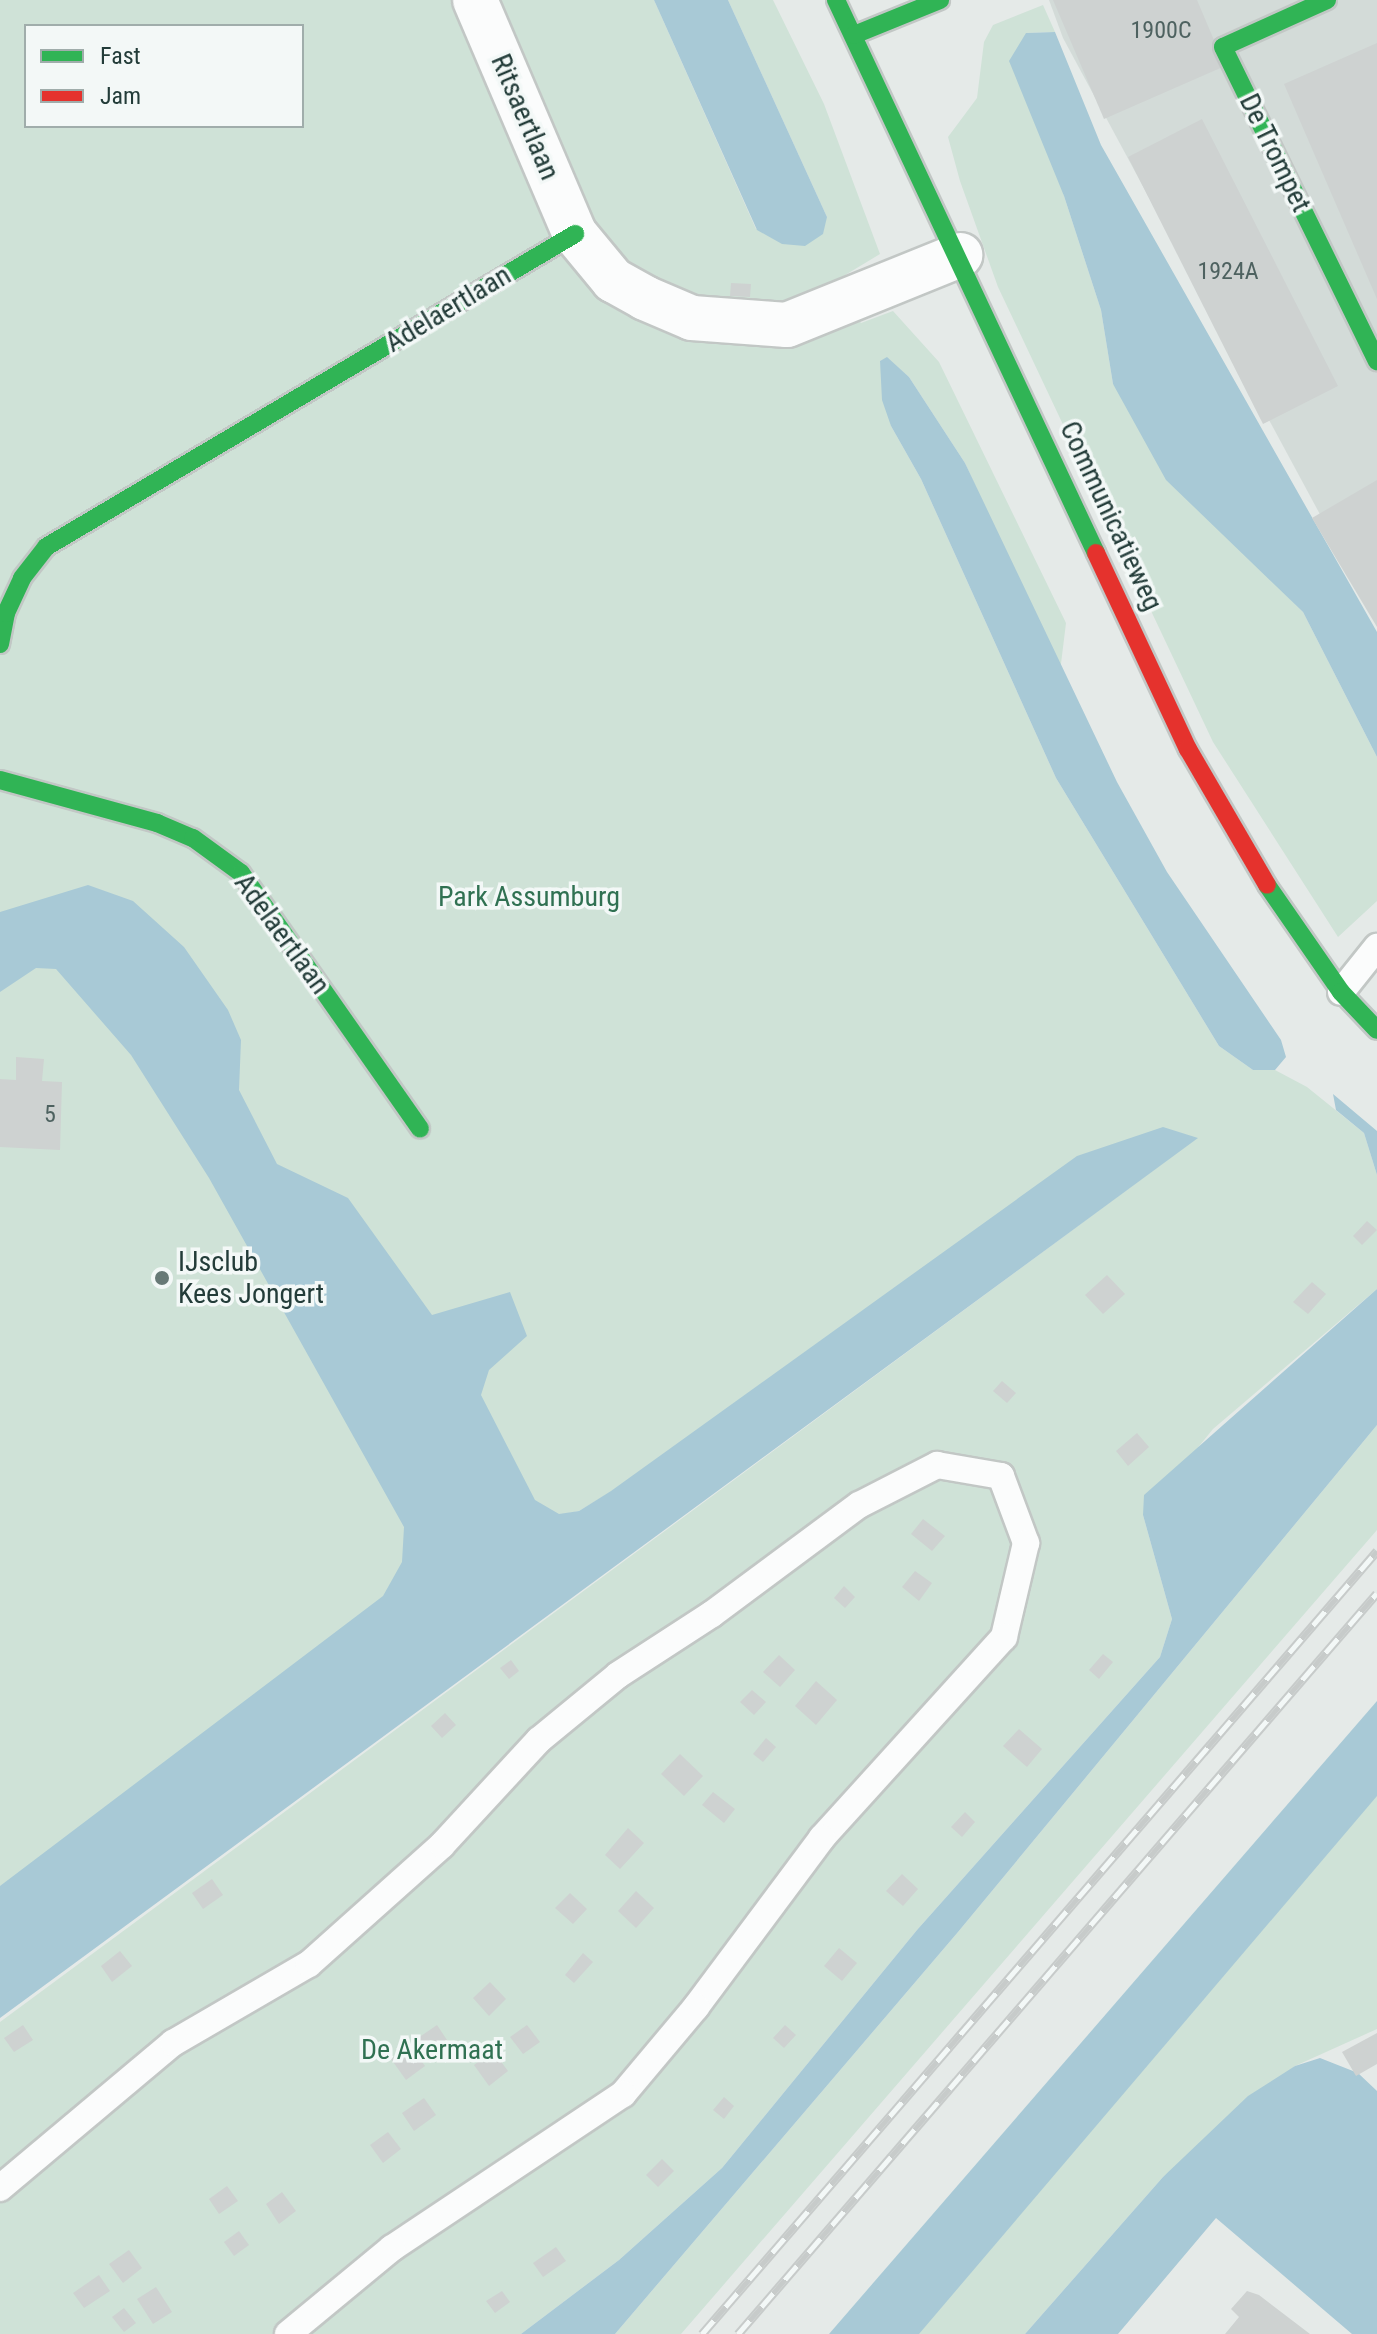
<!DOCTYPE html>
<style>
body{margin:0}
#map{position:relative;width:1377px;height:2334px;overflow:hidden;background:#e5eae8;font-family:"Roboto Condensed",sans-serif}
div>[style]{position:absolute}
.built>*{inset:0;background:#d3dbd8}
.green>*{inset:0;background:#cfe2d7}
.water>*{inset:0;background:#a8c9d6}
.building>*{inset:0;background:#ced2d1}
.roads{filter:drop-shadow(2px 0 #c2c7c5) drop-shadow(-2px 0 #c2c7c5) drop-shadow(0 2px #c2c7c5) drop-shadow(0 -2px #c2c7c5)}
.lane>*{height:26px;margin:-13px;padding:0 13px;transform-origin:13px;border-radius:13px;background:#fbfcfc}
.street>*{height:44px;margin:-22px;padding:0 22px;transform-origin:22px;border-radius:22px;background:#fbfcfc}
.fast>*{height:18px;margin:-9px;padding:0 9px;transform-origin:9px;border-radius:9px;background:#30b455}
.jam>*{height:18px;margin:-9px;padding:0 9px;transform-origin:9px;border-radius:9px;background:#e5322d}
.rail>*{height:9px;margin-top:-4.5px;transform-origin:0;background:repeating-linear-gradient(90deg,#f3f8f7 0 18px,#c7cbca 0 36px);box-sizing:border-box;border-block:2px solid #c7cbca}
.dots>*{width:22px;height:22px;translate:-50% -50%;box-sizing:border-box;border:4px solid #f3f8f7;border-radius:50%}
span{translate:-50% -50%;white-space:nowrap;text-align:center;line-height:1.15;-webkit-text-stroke:7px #f3f8f7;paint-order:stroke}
.number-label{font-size:24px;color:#4e6260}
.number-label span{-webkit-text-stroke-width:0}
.street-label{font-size:28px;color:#233c39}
.park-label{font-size:28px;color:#307152}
.poi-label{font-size:28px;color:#233c39}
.left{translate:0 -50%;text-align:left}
.legend{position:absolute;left:24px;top:24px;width:280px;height:104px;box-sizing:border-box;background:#f3f8f7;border:2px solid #a0adab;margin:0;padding:10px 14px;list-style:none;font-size:24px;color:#233c39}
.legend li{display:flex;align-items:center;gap:16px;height:40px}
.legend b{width:40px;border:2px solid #a0adab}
</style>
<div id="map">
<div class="built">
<div style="clip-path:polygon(1049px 0,1377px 0,1377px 620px,1063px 38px)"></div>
</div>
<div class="green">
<div style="clip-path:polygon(evenodd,0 0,654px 0,756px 229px,827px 217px,728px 0,773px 0,824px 104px,880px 254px,832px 283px,861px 323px,893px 311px,939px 362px,1066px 623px,1060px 672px,965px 463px,909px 377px,887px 358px,880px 361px,891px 426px,921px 479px,1056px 778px,1219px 1046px,1253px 1070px,1275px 1070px,1307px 1087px,1364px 1133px,1377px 1175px,1377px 1289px,1213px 1429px,1143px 1515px,1172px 1619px,1160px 1657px,917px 1930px,722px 2168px,619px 2260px,521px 2334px,0 2334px,0 2022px,1197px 1138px,579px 1511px,559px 1515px,0 1967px,0 0,26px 26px,302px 26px,302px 126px,26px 126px,26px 26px)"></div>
<div style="clip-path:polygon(1043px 5px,1055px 32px,1026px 33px,1064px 196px,1101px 310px,1113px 384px,1244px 553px,1303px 612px,1377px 757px,1377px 901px,1338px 937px,1213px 742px,998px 287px,960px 181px,948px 137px,977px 98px,984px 42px,993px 25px)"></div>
<div style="clip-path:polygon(1377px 1425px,1377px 1530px,681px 2334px,615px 2334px,958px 1932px)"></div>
<div style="clip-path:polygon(1377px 1794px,1377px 2029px,1295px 2066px,1163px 2177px,1025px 2334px,913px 2334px)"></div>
</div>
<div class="water">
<div style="clip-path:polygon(654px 0,728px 0,827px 217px,823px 234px,805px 246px,782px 244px,757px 230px)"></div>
<div style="clip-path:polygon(1055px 32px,1101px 145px,1377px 632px,1377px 757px,1303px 612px,1166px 480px,1113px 384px,1101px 310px,1064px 196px,1009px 61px,1026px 33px)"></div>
<div style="clip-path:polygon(887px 357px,909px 377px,965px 463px,1117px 782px,1167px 872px,1281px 1040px,1286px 1057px,1275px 1070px,1253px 1070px,1219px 1046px,1056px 778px,921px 479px,891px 426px,882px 400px,880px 361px)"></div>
<div style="clip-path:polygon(88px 885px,133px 901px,184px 947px,228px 1010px,241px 1040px,239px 1090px,277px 1164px,348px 1198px,432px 1315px,510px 1292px,527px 1336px,489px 1370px,481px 1395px,535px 1500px,559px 1514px,579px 1511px,611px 1491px,1077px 1156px,1163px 1127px,1198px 1138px,0 2018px,0 1886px,383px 1596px,402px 1562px,404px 1527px,209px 1178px,131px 1055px,56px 969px,36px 968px,0 992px,0 912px)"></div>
<div style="clip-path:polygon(1333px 1094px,1377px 1131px,1377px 1175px,1364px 1133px,1336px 1110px)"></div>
<div style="clip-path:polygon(1377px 1289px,1377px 1425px,958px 1932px,615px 2334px,521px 2334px,619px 2260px,722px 2168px,917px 1930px,1160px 1657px,1172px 1619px,1143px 1515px,1144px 1495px)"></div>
<div style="clip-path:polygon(1377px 1701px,1377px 1796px,919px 2334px,829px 2334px)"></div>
<div style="clip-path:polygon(1320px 2058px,1358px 2073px,1377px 2091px,1377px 2334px,1352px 2334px,1216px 2218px,1118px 2334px,1025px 2334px,1163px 2177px,1248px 2096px,1295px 2066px)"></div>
</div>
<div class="building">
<div style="clip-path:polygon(1053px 0,1197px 0,1225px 66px,1104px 119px)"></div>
<div style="clip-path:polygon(1377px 43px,1377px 299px,1284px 84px)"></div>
<div style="clip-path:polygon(1202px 119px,1338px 386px,1263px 424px,1128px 157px)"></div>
<div style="clip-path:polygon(731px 283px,751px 284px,750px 297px,730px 296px)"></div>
<div style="clip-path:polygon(1377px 480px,1377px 627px,1312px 518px)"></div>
<div style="clip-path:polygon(16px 1057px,44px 1059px,42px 1081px,62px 1082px,60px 1150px,0 1147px,0 1079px,16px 1080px)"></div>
<div style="clip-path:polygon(1367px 1221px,1377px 1230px,1362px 1245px,1353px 1236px)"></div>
<div style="clip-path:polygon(1107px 1275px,1125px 1294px,1103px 1314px,1085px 1295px)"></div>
<div style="clip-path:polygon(1312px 1282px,1326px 1294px,1308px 1314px,1293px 1302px)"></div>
<div style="clip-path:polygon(1002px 1381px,1016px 1393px,1007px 1403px,993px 1391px)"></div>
<div style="clip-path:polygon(1137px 1433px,1149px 1447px,1128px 1466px,1116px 1451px)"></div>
<div style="clip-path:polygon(923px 1519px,945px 1536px,932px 1551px,911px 1534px)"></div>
<div style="clip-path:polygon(915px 1571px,932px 1583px,919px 1601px,902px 1587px)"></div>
<div style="clip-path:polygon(844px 1586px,855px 1597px,845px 1608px,834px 1598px)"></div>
<div style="clip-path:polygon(1103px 1654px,1113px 1662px,1099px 1679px,1089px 1670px)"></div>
<div style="clip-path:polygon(779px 1655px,795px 1670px,780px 1687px,763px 1672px)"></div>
<div style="clip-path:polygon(511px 1660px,519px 1671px,509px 1679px,500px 1668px)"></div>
<div style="clip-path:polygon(816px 1681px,837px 1700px,816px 1725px,795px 1706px)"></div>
<div style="clip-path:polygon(752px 1690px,766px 1702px,754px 1715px,740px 1702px)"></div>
<div style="clip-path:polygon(445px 1713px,456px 1725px,442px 1738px,431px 1726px)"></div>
<div style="clip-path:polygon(1019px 1729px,1042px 1749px,1027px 1767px,1003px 1746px)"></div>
<div style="clip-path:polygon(766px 1738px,776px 1747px,763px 1762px,753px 1754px)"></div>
<div style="clip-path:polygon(680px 1754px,703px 1776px,684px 1796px,661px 1774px)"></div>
<div style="clip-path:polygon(713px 1792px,735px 1809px,724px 1823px,702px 1805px)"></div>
<div style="clip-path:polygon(965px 1812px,975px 1822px,962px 1837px,951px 1827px)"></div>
<div style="clip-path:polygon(628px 1828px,644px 1843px,620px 1869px,605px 1855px)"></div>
<div style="clip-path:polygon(902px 1874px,918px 1889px,903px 1906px,886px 1891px)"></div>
<div style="clip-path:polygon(212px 1879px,223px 1895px,203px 1909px,192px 1893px)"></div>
<div style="clip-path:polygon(636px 1891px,654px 1908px,636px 1928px,618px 1911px)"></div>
<div style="clip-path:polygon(570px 1893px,587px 1909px,573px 1924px,555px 1908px)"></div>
<div style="clip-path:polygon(839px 1948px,857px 1963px,842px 1981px,824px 1966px)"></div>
<div style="clip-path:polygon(120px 1951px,132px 1966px,112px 1982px,101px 1966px)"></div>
<div style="clip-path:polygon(583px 1953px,593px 1962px,574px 1983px,565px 1975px)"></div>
<div style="clip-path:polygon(490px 1982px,506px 1999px,489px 2016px,473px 1998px)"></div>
<div style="clip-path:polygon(23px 2025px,33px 2040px,14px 2052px,4px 2038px)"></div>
<div style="clip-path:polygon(437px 2025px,451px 2046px,433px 2058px,418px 2038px)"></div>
<div style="clip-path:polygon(527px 2025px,540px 2042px,523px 2054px,510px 2037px)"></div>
<div style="clip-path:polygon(785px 2025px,796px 2035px,784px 2048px,773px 2038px)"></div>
<div style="clip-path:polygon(1377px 2033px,1377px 2064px,1356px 2076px,1342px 2052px)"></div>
<div style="clip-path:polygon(410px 2045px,425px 2066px,406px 2080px,391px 2059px)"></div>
<div style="clip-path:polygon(493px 2051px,508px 2071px,489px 2086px,474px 2065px)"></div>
<div style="clip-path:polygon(724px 2097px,734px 2106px,724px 2119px,713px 2110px)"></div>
<div style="clip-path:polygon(424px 2098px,436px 2115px,414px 2131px,402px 2113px)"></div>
<div style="clip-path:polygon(388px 2132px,401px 2149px,383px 2163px,370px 2145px)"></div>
<div style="clip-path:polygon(662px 2159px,674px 2171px,658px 2187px,646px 2175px)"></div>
<div style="clip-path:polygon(227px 2186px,238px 2201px,219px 2214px,209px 2199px)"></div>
<div style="clip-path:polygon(282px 2192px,296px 2211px,279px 2224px,266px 2204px)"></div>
<div style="clip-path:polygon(239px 2231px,249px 2245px,234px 2256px,224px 2242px)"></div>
<div style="clip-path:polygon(556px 2247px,566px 2261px,543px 2277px,533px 2263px)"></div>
<div style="clip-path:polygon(129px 2250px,142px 2268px,123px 2283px,109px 2264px)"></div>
<div style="clip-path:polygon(99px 2275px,110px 2291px,84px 2308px,73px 2293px)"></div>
<div style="clip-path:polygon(156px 2287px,172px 2312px,153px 2324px,137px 2299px)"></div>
<div style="clip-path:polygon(502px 2291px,510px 2302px,495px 2313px,486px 2301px)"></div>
<div style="clip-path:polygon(1247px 2291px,1259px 2295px,1310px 2334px,1225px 2334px,1239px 2317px,1231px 2309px)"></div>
<div style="clip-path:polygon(124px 2308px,136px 2323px,124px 2332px,112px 2317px)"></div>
</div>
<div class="roads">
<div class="lane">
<div style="left:1341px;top:992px;width:58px;rotate:-51.3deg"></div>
<div style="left:0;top:2188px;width:226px;rotate:-40deg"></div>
<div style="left:173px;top:2043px;width:157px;rotate:-30.2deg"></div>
<div style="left:309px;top:1964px;width:178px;rotate:-41.8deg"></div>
<div style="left:442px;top:1845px;width:143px;rotate:-47.3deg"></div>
<div style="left:539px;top:1740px;width:102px;rotate:-39.4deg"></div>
<div style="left:618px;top:1675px;width:112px;rotate:-33deg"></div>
<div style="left:712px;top:1614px;width:183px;rotate:-36.6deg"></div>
<div style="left:859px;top:1505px;width:88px;rotate:-27.1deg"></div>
<div style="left:937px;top:1465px;width:65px;rotate:9.8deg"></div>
<div style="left:1001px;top:1476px;width:72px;rotate:69.5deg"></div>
<div style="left:1026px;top:1543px;width:97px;rotate:103.2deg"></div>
<div style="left:1004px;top:1637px;width:271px;rotate:132.2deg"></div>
<div style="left:822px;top:1838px;width:211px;rotate:126.7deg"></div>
<div style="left:696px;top:2007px;width:114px;rotate:130deg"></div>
<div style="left:623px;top:2094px;width:278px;rotate:146.3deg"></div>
<div style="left:392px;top:2248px;width:135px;rotate:140.4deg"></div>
</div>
<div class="street">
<div style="left:475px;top:0;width:254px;rotate:66.9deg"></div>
<div style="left:575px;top:234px;width:60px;rotate:50.4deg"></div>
<div style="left:613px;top:280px;width:37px;rotate:29deg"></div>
<div style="left:645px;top:298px;width:51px;rotate:23.1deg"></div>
<div style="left:692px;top:318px;width:95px;rotate:4.2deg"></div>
<div style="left:787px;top:325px;width:187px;rotate:-22deg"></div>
</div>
<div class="fast">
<div style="left:836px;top:0;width:611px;rotate:64.82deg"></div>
<div style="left:1327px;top:0;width:114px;rotate:155.7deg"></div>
<div style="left:1223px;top:47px;width:350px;rotate:63.9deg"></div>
<div style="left:854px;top:35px;width:93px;rotate:-22.1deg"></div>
<div style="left:0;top:644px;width:32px;rotate:-79deg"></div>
<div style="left:6px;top:613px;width:38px;rotate:-65deg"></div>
<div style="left:22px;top:578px;width:39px;rotate:-52deg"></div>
<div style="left:46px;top:547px;width:615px;rotate:-30.61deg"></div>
<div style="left:0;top:780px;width:163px;rotate:15.3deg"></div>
<div style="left:157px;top:823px;width:39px;rotate:23deg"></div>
<div style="left:193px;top:838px;width:59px;rotate:36.1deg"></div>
<div style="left:241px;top:873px;width:312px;rotate:55deg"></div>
<div style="left:1267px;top:885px;width:130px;rotate:55.3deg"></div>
<div style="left:1341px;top:992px;width:52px;rotate:46.5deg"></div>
</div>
<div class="jam">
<div style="left:1096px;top:553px;width:217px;rotate:64.9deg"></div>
<div style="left:1188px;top:749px;width:157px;rotate:59.8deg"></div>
</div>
</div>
<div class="rail">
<div style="left:702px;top:2334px;width:1034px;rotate:-49.24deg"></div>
<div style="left:738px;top:2334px;width:978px;rotate:-49.23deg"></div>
</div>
<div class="dots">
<div style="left:162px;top:1278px;background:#677976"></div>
</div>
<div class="number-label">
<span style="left:1161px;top:31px">1900C</span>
<span style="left:1228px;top:272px">1924A</span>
<span style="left:50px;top:1115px">5</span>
</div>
<div class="street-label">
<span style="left:525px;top:117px;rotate:67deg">Ritsaertlaan</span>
<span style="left:1275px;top:153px;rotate:64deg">De Trompet</span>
<span style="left:448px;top:309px;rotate:-31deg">Adelaertlaan</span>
<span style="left:1111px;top:516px;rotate:65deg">Communicatieweg</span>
<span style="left:282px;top:934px;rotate:54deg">Adelaertlaan</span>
</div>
<div class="park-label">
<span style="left:529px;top:897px">Park Assumburg</span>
<span style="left:432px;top:2050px">De Akermaat</span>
</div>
<div class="poi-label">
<span class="left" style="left:178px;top:1278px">IJsclub<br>Kees Jongert</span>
</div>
<ul class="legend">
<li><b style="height:10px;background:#30b455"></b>Fast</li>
<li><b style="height:10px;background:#e5322d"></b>Jam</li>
</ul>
</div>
